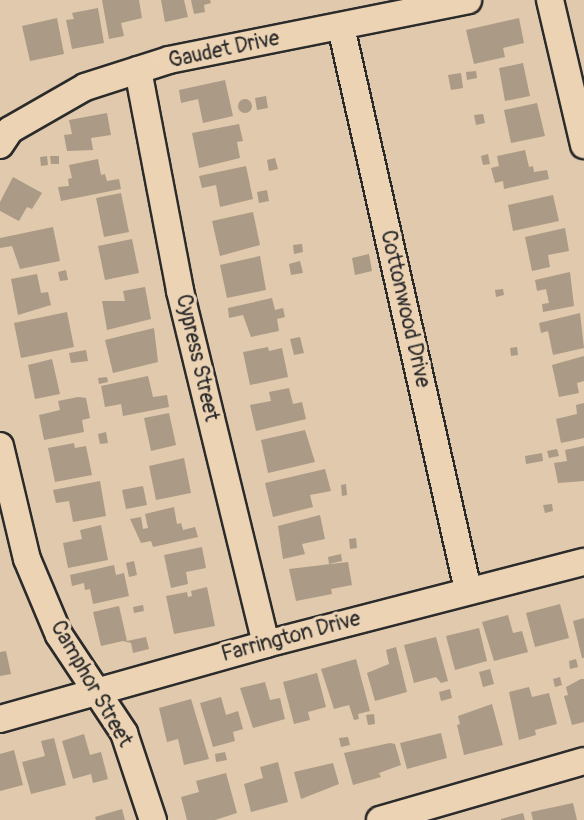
<!DOCTYPE html>
<style>
body{margin:0}
#map{position:relative;width:584px;height:820px;overflow:hidden;background:#e0c9ac;font-family:Pangolin,sans-serif}
div>[style]{position:absolute}
.building>*{inset:0;background:#ab9a86}
.round{border-radius:50%}
.roads{filter:drop-shadow(2px 0 #2b2b2b) drop-shadow(-2px 0 #2b2b2b) drop-shadow(0 2px #2b2b2b) drop-shadow(0 -2px #2b2b2b)}
.minor>*{height:26px;margin:-13px;padding:0 13px;transform-origin:13px;border-radius:13px;background:#ecd3b4}
span{translate:-50% -50%;white-space:nowrap;text-align:center;line-height:1.15;-webkit-text-stroke:6px #ecd3b4;paint-order:stroke}
.street-label{font-size:21px;color:#2b2b2b}
</style>
<div id="map">
<div class="building">
<div style="clip-path:polygon(102px 0,139px 0,142px 18px,121px 23px,124px 36px,109px 39px)"></div>
<div style="clip-path:polygon(161px 0,184px 0,188px 17px,165px 22px)"></div>
<div style="clip-path:polygon(191px 0,210px 0,211px 3px,204px 5px,205px 12px,194px 14px)"></div>
<div style="clip-path:polygon(98px 8px,104px 43px,72px 49px,66px 20px,74px 19px,72px 13px)"></div>
<div style="clip-path:polygon(57px 18px,64px 54px,30px 61px,22px 26px)"></div>
<div style="clip-path:polygon(519px 18px,524px 43px,503px 48px,505px 57px,474px 64px,466px 30px)"></div>
<div style="clip-path:polygon(523px 63px,530px 96px,505px 101px,499px 68px)"></div>
<div style="clip-path:polygon(476px 71px,477px 78px,467px 80px,466px 72px)"></div>
<div style="clip-path:polygon(461px 73px,463px 88px,451px 90px,448px 75px)"></div>
<div style="clip-path:polygon(225px 80px,233px 116px,203px 123px,198px 99px,181px 103px,179px 90px)"></div>
<div style="clip-path:polygon(266px 96px,268px 108px,257px 110px,255px 98px)"></div>
<div class="round" style="left:238px;top:99px;width:14px;height:14px"></div>
<div style="clip-path:polygon(537px 103px,545px 136px,511px 143px,504px 110px)"></div>
<div style="clip-path:polygon(107px 113px,111px 135px,91px 138px,93px 150px,67px 151px,64px 135px,72px 134px,69px 120px)"></div>
<div style="clip-path:polygon(483px 114px,485px 123px,476px 125px,474px 115px)"></div>
<div style="clip-path:polygon(239px 124px,243px 141px,237px 142px,240px 158px,199px 168px,192px 133px)"></div>
<div style="clip-path:polygon(525px 150px,529px 167px,533px 166px,534px 172px,547px 170px,549px 179px,504px 189px,503px 181px,495px 183px,491px 168px,499px 166px,497px 156px)"></div>
<div style="clip-path:polygon(488px 154px,490px 164px,483px 165px,481px 156px)"></div>
<div style="clip-path:polygon(47px 156px,48px 165px,41px 166px,40px 157px)"></div>
<div style="clip-path:polygon(50px 156px,59px 156px,59px 164px,51px 164px)"></div>
<div style="clip-path:polygon(275px 158px,278px 169px,269px 171px,267px 160px)"></div>
<div style="clip-path:polygon(98px 159px,101px 175px,105px 174px,107px 181px,119px 179px,121px 189px,61px 201px,58px 187px,69px 186px,68px 179px,72px 178px,69px 165px)"></div>
<div style="clip-path:polygon(246px 166px,253px 199px,220px 207px,216px 185px,202px 188px,199px 176px)"></div>
<div style="clip-path:polygon(13px 177px,42px 193px,32px 209px,27px 207px,19px 221px,0 211px,0 202px)"></div>
<div style="clip-path:polygon(267px 190px,269px 201px,259px 203px,257px 192px)"></div>
<div style="clip-path:polygon(121px 193px,129px 232px,104px 237px,96px 198px)"></div>
<div style="clip-path:polygon(553px 195px,559px 221px,513px 231px,508px 205px)"></div>
<div style="clip-path:polygon(253px 212px,260px 245px,220px 256px,212px 221px)"></div>
<div style="clip-path:polygon(53px 227px,60px 261px,20px 269px,12px 246px,0 248px,0 238px)"></div>
<div style="clip-path:polygon(565px 228px,569px 251px,548px 255px,550px 267px,532px 271px,525px 237px)"></div>
<div style="clip-path:polygon(132px 239px,139px 273px,105px 280px,98px 246px)"></div>
<div style="clip-path:polygon(302px 244px,303px 252px,294px 254px,293px 245px)"></div>
<div style="clip-path:polygon(369px 254px,372px 271px,355px 275px,352px 258px)"></div>
<div style="clip-path:polygon(260px 256px,266px 290px,227px 298px,220px 265px)"></div>
<div style="clip-path:polygon(300px 261px,303px 273px,291px 275px,289px 264px)"></div>
<div style="clip-path:polygon(66px 270px,68px 280px,60px 281px,58px 272px)"></div>
<div style="clip-path:polygon(570px 272px,574px 306px,543px 312px,542px 304px,549px 303px,546px 289px,537px 291px,535px 280px)"></div>
<div style="clip-path:polygon(37px 274px,41px 293px,48px 292px,51px 305px,18px 315px,11px 279px)"></div>
<div style="clip-path:polygon(145px 287px,151px 319px,107px 330px,102px 301px,125px 301px,123px 291px)"></div>
<div style="clip-path:polygon(503px 289px,504px 295px,496px 297px,495px 290px)"></div>
<div style="clip-path:polygon(272px 298px,275px 310px,283px 308px,285px 317px,277px 319px,279px 331px,251px 337px,243px 315px,229px 318px,228px 308px)"></div>
<div style="clip-path:polygon(67px 312px,74px 347px,21px 358px,14px 323px)"></div>
<div style="clip-path:polygon(580px 313px,584px 348px,553px 355px,548px 331px,541px 333px,539px 323px)"></div>
<div style="clip-path:polygon(154px 328px,158px 362px,113px 373px,105px 340px)"></div>
<div style="clip-path:polygon(300px 337px,304px 353px,294px 355px,290px 339px)"></div>
<div style="clip-path:polygon(268px 347px,269px 351px,282px 348px,288px 377px,250px 385px,243px 352px)"></div>
<div style="clip-path:polygon(517px 347px,518px 355px,511px 356px,510px 348px)"></div>
<div style="clip-path:polygon(86px 350px,88px 361px,71px 363px,69px 353px)"></div>
<div style="clip-path:polygon(584px 356px,584px 381px,577px 383px,579px 393px,559px 397px,552px 365px)"></div>
<div style="clip-path:polygon(52px 359px,60px 394px,35px 399px,28px 365px)"></div>
<div style="clip-path:polygon(148px 376px,153px 397px,167px 395px,169px 407px,123px 416px,121px 404px,105px 407px,101px 386px)"></div>
<div style="clip-path:polygon(107px 377px,108px 382px,99px 384px,98px 378px)"></div>
<div style="clip-path:polygon(289px 388px,293px 404px,302px 402px,306px 419px,256px 431px,250px 405px,271px 401px,269px 392px)"></div>
<div style="clip-path:polygon(78px 397px,86px 398px,90px 418px,82px 420px,84px 432px,44px 440px,39px 415px,60px 410px,58px 401px)"></div>
<div style="clip-path:polygon(584px 403px,584px 438px,561px 443px,556px 419px,577px 414px,576px 405px)"></div>
<div style="clip-path:polygon(169px 413px,176px 445px,151px 451px,144px 418px)"></div>
<div style="clip-path:polygon(305px 430px,315px 462px,268px 473px,261px 440px)"></div>
<div style="clip-path:polygon(106px 432px,108px 443px,100px 444px,98px 434px)"></div>
<div style="clip-path:polygon(74px 443px,75px 448px,86px 446px,92px 475px,55px 482px,48px 448px)"></div>
<div style="clip-path:polygon(584px 446px,584px 481px,558px 483px,554px 463px,567px 461px,565px 450px)"></div>
<div style="clip-path:polygon(557px 449px,559px 456px,549px 458px,547px 451px)"></div>
<div style="clip-path:polygon(542px 453px,543px 461px,526px 464px,525px 456px)"></div>
<div style="clip-path:polygon(184px 458px,191px 493px,156px 500px,149px 466px)"></div>
<div style="clip-path:polygon(325px 469px,331px 491px,310px 495px,313px 507px,273px 517px,265px 483px)"></div>
<div style="clip-path:polygon(100px 481px,106px 516px,73px 522px,69px 501px,56px 503px,53px 490px)"></div>
<div style="clip-path:polygon(346px 484px,347px 495px,342px 496px,341px 485px)"></div>
<div style="clip-path:polygon(143px 486px,147px 505px,126px 509px,122px 490px)"></div>
<div style="clip-path:polygon(552px 504px,553px 511px,545px 513px,543px 505px)"></div>
<div style="clip-path:polygon(174px 507px,177px 524px,181px 523px,183px 530px,195px 527px,198px 537px,153px 547px,151px 541px,141px 543px,130px 519px,141px 517px,143px 529px,148px 528px,145px 514px)"></div>
<div style="clip-path:polygon(320px 515px,325px 539px,302px 544px,305px 554px,283px 559px,278px 526px)"></div>
<div style="clip-path:polygon(101px 525px,108px 560px,68px 568px,63px 543px,82px 539px,80px 530px)"></div>
<div style="clip-path:polygon(356px 538px,357px 548px,350px 549px,349px 539px)"></div>
<div style="clip-path:polygon(202px 547px,206px 568px,186px 572px,188px 584px,171px 588px,164px 555px)"></div>
<div style="clip-path:polygon(341px 554px,342px 561px,329px 564px,328px 557px)"></div>
<div style="clip-path:polygon(134px 561px,137px 575px,129px 577px,126px 563px)"></div>
<div style="clip-path:polygon(348px 562px,352px 585px,331px 589px,332px 594px,296px 601px,289px 569px)"></div>
<div style="clip-path:polygon(114px 565px,116px 575px,124px 573px,129px 596px,93px 604px,90px 589px,85px 590px,84px 583px,72px 586px,70px 575px)"></div>
<div style="clip-path:polygon(207px 587px,215px 626px,174px 634px,166px 596px,187px 592px,188px 597px,192px 596px,191px 591px)"></div>
<div style="clip-path:polygon(560px 604px,569px 638px,535px 647px,526px 613px)"></div>
<div style="clip-path:polygon(143px 605px,144px 611px,134px 613px,133px 607px)"></div>
<div style="clip-path:polygon(119px 606px,127px 641px,146px 637px,149px 649px,133px 653px,131px 643px,123px 641px,101px 646px,93px 612px)"></div>
<div style="clip-path:polygon(508px 615px,513px 633px,522px 631px,528px 652px,494px 661px,482px 622px)"></div>
<div style="clip-path:polygon(584px 618px,584px 658px,582px 658px,573px 621px)"></div>
<div style="clip-path:polygon(479px 628px,487px 661px,455px 670px,446px 636px)"></div>
<div style="clip-path:polygon(436px 637px,448px 681px,441px 683px,436px 677px,414px 683px,404px 645px)"></div>
<div style="clip-path:polygon(396px 647px,407px 692px,375px 701px,367px 673px,389px 664px,386px 650px)"></div>
<div style="clip-path:polygon(6px 651px,11px 674px,0 676px,0 652px)"></div>
<div style="clip-path:polygon(356px 659px,370px 711px,358px 714px,359px 719px,354px 720px,349px 705px,334px 709px,321px 669px)"></div>
<div style="clip-path:polygon(576px 659px,578px 667px,570px 669px,569px 661px)"></div>
<div style="clip-path:polygon(490px 669px,494px 684px,483px 687px,479px 672px)"></div>
<div style="clip-path:polygon(317px 673px,326px 707px,308px 712px,310px 720px,294px 724px,283px 682px)"></div>
<div style="clip-path:polygon(560px 677px,562px 685px,555px 687px,553px 679px)"></div>
<div style="clip-path:polygon(581px 679px,584px 679px,584px 722px,572px 725px,564px 696px,568px 695px,566px 687px)"></div>
<div style="clip-path:polygon(265px 682px,270px 700px,280px 698px,285px 719px,253px 728px,240px 688px)"></div>
<div style="clip-path:polygon(529px 687px,532px 697px,549px 693px,557px 724px,535px 730px,536px 735px,519px 740px,509px 692px)"></div>
<div style="clip-path:polygon(450px 689px,452px 698px,441px 701px,439px 692px)"></div>
<div style="clip-path:polygon(221px 697px,226px 715px,238px 711px,243px 729px,233px 732px,235px 741px,213px 747px,200px 703px)"></div>
<div style="clip-path:polygon(191px 699px,209px 759px,184px 765px,178px 739px,167px 742px,159px 708px)"></div>
<div style="clip-path:polygon(492px 704px,503px 745px,464px 755px,457px 725px,460px 724px,458px 716px)"></div>
<div style="clip-path:polygon(374px 714px,375px 724px,368px 725px,366px 715px)"></div>
<div style="clip-path:polygon(441px 733px,447px 758px,407px 769px,400px 743px)"></div>
<div style="clip-path:polygon(84px 734px,90px 755px,101px 752px,108px 779px,93px 783px,91px 774px,73px 779px,62px 741px)"></div>
<div style="clip-path:polygon(348px 737px,350px 745px,341px 747px,339px 738px)"></div>
<div style="clip-path:polygon(54px 738px,66px 785px,31px 794px,22px 762px,45px 756px,41px 741px)"></div>
<div style="clip-path:polygon(390px 743px,395px 744px,401px 765px,379px 773px,381px 777px,353px 785px,344px 753px)"></div>
<div style="clip-path:polygon(14px 750px,23px 785px,0 791px,0 754px)"></div>
<div style="clip-path:polygon(225px 752px,227px 760px,216px 762px,215px 754px)"></div>
<div style="clip-path:polygon(278px 762px,288px 802px,251px 812px,244px 784px,263px 778px,260px 767px)"></div>
<div style="clip-path:polygon(333px 763px,339px 784px,301px 799px,294px 772px)"></div>
<div style="clip-path:polygon(226px 773px,237px 813px,215px 820px,187px 820px,181px 797px,199px 792px,196px 781px)"></div>
<div style="clip-path:polygon(573px 803px,577px 820px,533px 820px,531px 812px)"></div>
<div style="clip-path:polygon(122px 809px,125px 820px,96px 820px,95px 817px)"></div>
<div style="clip-path:polygon(523px 813px,525px 820px,501px 820px,501px 819px)"></div>
</div>
<div class="roads">
<div class="minor">
<div style="left:550px;top:0;width:149px;rotate:76.8deg"></div>
<div style="left:341px;top:27px;width:577px;rotate:77.29deg"></div>
<div style="left:138px;top:70px;width:225px;rotate:79.2deg"></div>
<div style="left:180px;top:291px;width:363px;rotate:76.3deg"></div>
<div style="left:0;top:145px;width:18px;rotate:-56deg"></div>
<div style="left:10px;top:130px;width:86px;rotate:-29.8deg"></div>
<div style="left:85px;top:87px;width:88px;rotate:-17.8deg"></div>
<div style="left:169px;top:60px;width:305px;rotate:-11.3deg"></div>
<div style="left:0;top:446px;width:116px;rotate:76.6deg"></div>
<div style="left:27px;top:559px;width:82px;rotate:67.2deg"></div>
<div style="left:59px;top:635px;width:118px;rotate:56.4deg"></div>
<div style="left:124px;top:733px;width:92px;rotate:71.6deg"></div>
<div style="left:0;top:719px;width:276px;rotate:-15.7deg"></div>
<div style="left:266px;top:644px;width:328px;rotate:-14.5deg"></div>
<div style="left:380px;top:820px;width:212px;rotate:-16.1deg"></div>
</div>
</div>
<div class="street-label">
<span style="left:224px;top:50px;rotate:-12deg">Gaudet Drive</span>
<span style="left:405px;top:309px;rotate:77deg">Cottonwood Drive</span>
<span style="left:197px;top:358px;rotate:77deg">Cypress Street</span>
<span style="left:291px;top:637px;rotate:-15deg">Farrington Drive</span>
<span style="left:91px;top:684px;rotate:60deg">Camphor Street</span>
</div>
</div>
